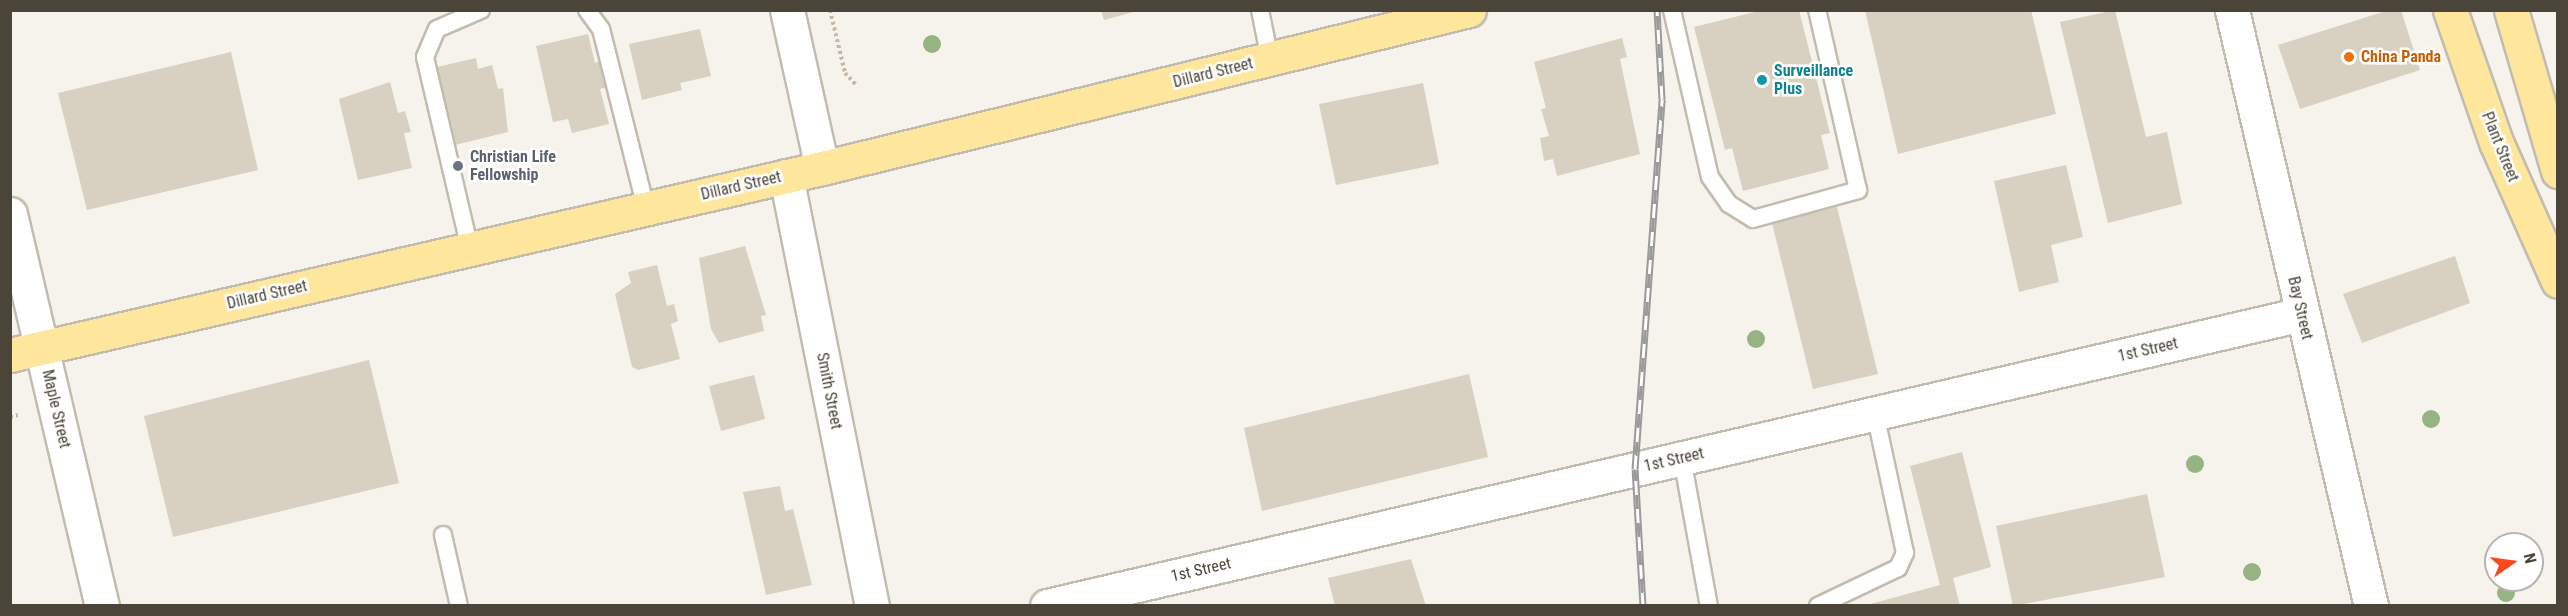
<!DOCTYPE html>
<style>
body{margin:0}
#map{position:relative;width:2568px;height:616px;overflow:hidden;background:#f6f3ec;font-family:"Roboto Condensed",sans-serif}
div>[style]{position:absolute}
.building>*{inset:0;background:#d8d0c1}
.path>*{height:4px;margin-top:-2px;transform-origin:0;background:repeating-linear-gradient(90deg,#c4b89f 0 3px,transparent 0 6px)}
.roads{filter:drop-shadow(2px 0 #c2bcae) drop-shadow(-2px 0 #c2bcae) drop-shadow(0 2px #c2bcae) drop-shadow(0 -2px #c2bcae)}
.service>*{height:16px;margin:-8px;padding:0 8px;transform-origin:8px;border-radius:8px;background:#fff}
.minor>*{height:33px;margin:-16.5px;padding:0 16.5px;transform-origin:16.5px;border-radius:16.5px;background:#fff}
.primary>*{height:33px;margin:-16.5px;padding:0 16.5px;transform-origin:16.5px;border-radius:16.5px;background:#fee79d}
.rail>*{height:7px;margin-top:-3.5px;transform-origin:0;background:repeating-linear-gradient(90deg,#fff 0 14px,#9a9a9a 0 28px);box-sizing:border-box;border-block:2px solid #9a9a9a}
.trees>*{width:18px;height:18px;margin:-9px;border-radius:50%;background:#96b382}
.dots>*{width:16px;height:16px;translate:-50% -50%;box-sizing:border-box;border:3px solid #fff;border-radius:50%}
span{translate:-50% -50%;white-space:nowrap;text-align:center;line-height:1.15;-webkit-text-stroke:5px #fff;paint-order:stroke}
.food-label{font-size:16px;color:#c56008;font-weight:700}
.left{translate:0 -50%;text-align:left}
.culture-label{font-size:16px;color:#0d838f;font-weight:700}
.street-label{font-size:16px;color:#4b4539}
.worship-label{font-size:16px;color:#5b616d;font-weight:700}
.frame{position:absolute;inset:0;border:12px solid #4b4539;pointer-events:none}
.north{position:absolute;left:2484px;top:532px;width:60px;height:60px;box-sizing:border-box;background:#fff;border:2px solid #b7b5b0;border-radius:50%;rotate:77deg;font-size:16px;font-weight:700;line-height:24px;text-align:center;color:#4b4539}
.north::after{content:'';display:block;margin:auto;width:21px;height:27px;background:#fa491f;clip-path:polygon(50% 0,100% 100%,50% 72%,0 100%)}
</style>
<div id="map">
<div class="building">
<div style="clip-path:polygon(1101px 10px,1137px 10px,1137px 11px,1104px 20px)"></div>
<div style="clip-path:polygon(1763px 10px,1799px 10px,1830px 133px,1821px 135px,1829px 169px,1743px 191px,1732px 148px,1725px 150px,1694px 27px)"></div>
<div style="clip-path:polygon(1865px 10px,2031px 10px,2056px 114px,1898px 154px)"></div>
<div style="clip-path:polygon(2115px 10px,2146px 137px,2167px 132px,2182px 204px,2108px 223px,2060px 22px)"></div>
<div style="clip-path:polygon(2389px 10px,2401px 10px,2420px 70px,2300px 109px,2278px 45px)"></div>
<div style="clip-path:polygon(700px 29px,711px 76px,680px 83px,682px 90px,642px 100px,629px 44px)"></div>
<div style="clip-path:polygon(588px 34px,595px 63px,601px 61px,607px 87px,600px 89px,609px 124px,572px 133px,568px 119px,553px 122px,536px 46px)"></div>
<div style="clip-path:polygon(1622px 38px,1627px 57px,1620px 59px,1640px 154px,1557px 176px,1553px 159px,1544px 161px,1540px 138px,1549px 136px,1541px 109px,1546px 108px,1534px 62px)"></div>
<div style="clip-path:polygon(231px 52px,258px 170px,87px 210px,58px 93px)"></div>
<div style="clip-path:polygon(476px 58px,478px 69px,492px 65px,498px 89px,503px 88px,508px 132px,455px 145px,437px 67px)"></div>
<div style="clip-path:polygon(390px 82px,398px 113px,405px 111px,411px 132px,404px 133px,412px 168px,358px 180px,339px 99px)"></div>
<div style="clip-path:polygon(1423px 83px,1439px 164px,1336px 185px,1319px 104px)"></div>
<div style="clip-path:polygon(2066px 165px,2083px 237px,2051px 245px,2059px 282px,2019px 292px,1994px 181px)"></div>
<div style="clip-path:polygon(1837px 207px,1878px 374px,1813px 389px,1772px 223px)"></div>
<div style="clip-path:polygon(745px 246px,766px 315px,761px 316px,764px 331px,719px 343px,711px 329px,699px 258px)"></div>
<div style="clip-path:polygon(2455px 256px,2470px 303px,2362px 343px,2343px 294px)"></div>
<div style="clip-path:polygon(657px 265px,667px 306px,674px 304px,678px 321px,671px 324px,680px 359px,638px 370px,632px 367px,615px 294px,631px 283px,628px 272px)"></div>
<div style="clip-path:polygon(369px 360px,399px 483px,173px 537px,144px 416px)"></div>
<div style="clip-path:polygon(1469px 374px,1488px 457px,1262px 511px,1244px 428px)"></div>
<div style="clip-path:polygon(754px 375px,765px 419px,721px 431px,709px 386px)"></div>
<div style="clip-path:polygon(1962px 452px,1991px 567px,1953px 578px,1960px 606px,1863px 606px,1940px 585px,1910px 466px)"></div>
<div style="clip-path:polygon(780px 486px,785px 511px,793px 509px,812px 585px,766px 595px,743px 492px)"></div>
<div style="clip-path:polygon(2147px 494px,2165px 577px,2013px 606px,1996px 526px)"></div>
<div style="clip-path:polygon(1411px 559px,1426px 606px,1335px 606px,1328px 578px)"></div>
</div>
<div class="path">
<div style="left:830px;top:10px;width:65px;rotate:76.6deg"></div>
<div style="left:845px;top:73px;width:16px;rotate:47deg"></div>
<div style="left:2557px;top:10px;width:2px;rotate:63deg"></div>
<div style="left:10px;top:417px;width:8px;rotate:-14deg"></div>
</div>
<div class="roads">
<div class="service">
<div style="left:587px;top:10px;width:24px;rotate:54deg"></div>
<div style="left:601px;top:29px;width:185px;rotate:75.9deg"></div>
<div style="left:1260px;top:10px;width:50px;rotate:78.5deg"></div>
<div style="left:1672px;top:10px;width:171px;rotate:77.2deg"></div>
<div style="left:1710px;top:177px;width:33px;rotate:55deg"></div>
<div style="left:1729px;top:204px;width:28px;rotate:32deg"></div>
<div style="left:1753px;top:219px;width:109px;rotate:-15.4deg"></div>
<div style="left:1858px;top:190px;width:185px;rotate:-102.8deg"></div>
<div style="left:470px;top:249px;width:197px;rotate:-103.2deg"></div>
<div style="left:425px;top:57px;width:30px;rotate:-67deg"></div>
<div style="left:437px;top:29px;width:48px;rotate:-23.4deg"></div>
<div style="left:1682px;top:458px;width:150px;rotate:79.7deg"></div>
<div style="left:443px;top:535px;width:73px;rotate:77.3deg"></div>
<div style="left:1818px;top:606px;width:89px;rotate:-25.4deg"></div>
<div style="left:1898px;top:568px;width:17px;rotate:-65deg"></div>
<div style="left:1905px;top:553px;width:143px;rotate:-102.1deg"></div>
</div>
<div class="minor">
<div style="left:787px;top:10px;width:162px;rotate:77.5deg"></div>
<div style="left:2232px;top:10px;width:612px;rotate:76.87deg"></div>
<div style="left:786px;top:176px;width:439px;rotate:78.7deg"></div>
<div style="left:10px;top:214px;width:403px;rotate:76.8deg"></div>
<div style="left:1047px;top:606px;width:1289px;rotate:-13.1deg"></div>
</div>
<div class="primary">
<div style="left:2450px;top:10px;width:140px;rotate:70.8deg"></div>
<div style="left:2496px;top:142px;width:152px;rotate:66deg"></div>
<div style="left:2511px;top:10px;width:168px;rotate:73.7deg"></div>
<div style="left:10px;top:355px;width:833px;rotate:-12.97deg"></div>
<div style="left:822px;top:168px;width:666px;rotate:-13.72deg"></div>
</div>
</div>
<div class="rail">
<div style="left:1643px;top:606px;width:137px;rotate:-93.3deg"></div>
<div style="left:1635px;top:469px;width:371px;rotate:-85.8deg"></div>
<div style="left:1662px;top:99px;width:89px;rotate:-93.2deg"></div>
</div>
<div class="trees">
<div style="left:932px;top:44px"></div>
<div style="left:1756px;top:339px"></div>
<div style="left:2431px;top:419px"></div>
<div style="left:2195px;top:464px"></div>
<div style="left:2252px;top:572px"></div>
<div style="left:2506px;top:593px"></div>
</div>
<div class="dots">
<div style="left:2349px;top:57px;background:#e8710a"></div>
<div style="left:1762px;top:80px;background:#0f9aa8"></div>
<div style="left:458px;top:166px;background:#6b7280"></div>
</div>
<div class="food-label">
<span class="left" style="left:2361px;top:57px">China Panda</span>
</div>
<div class="culture-label">
<span class="left" style="left:1774px;top:80px">Surveillance<br>Plus</span>
</div>
<div class="street-label">
<span style="left:1213px;top:73px;rotate:-14deg">Dillard Street</span>
<span style="left:2500px;top:147px;rotate:68deg">Plant Street</span>
<span style="left:741px;top:186px;rotate:-13deg">Dillard Street</span>
<span style="left:267px;top:295px;rotate:-13deg">Dillard Street</span>
<span style="left:2300px;top:308px;rotate:77deg">Bay Street</span>
<span style="left:2148px;top:350px;rotate:-13deg">1st Street</span>
<span style="left:829px;top:391px;rotate:79deg">Smith Street</span>
<span style="left:56px;top:409px;rotate:77deg">Maple Street</span>
<span style="left:1674px;top:460px;rotate:-13deg">1st Street</span>
<span style="left:1201px;top:570px;rotate:-13deg">1st Street</span>
</div>
<div class="worship-label">
<span class="left" style="left:470px;top:166px">Christian Life<br>Fellowship</span>
</div>
<div class="frame"></div>
<div class="north">N</div>
</div>
